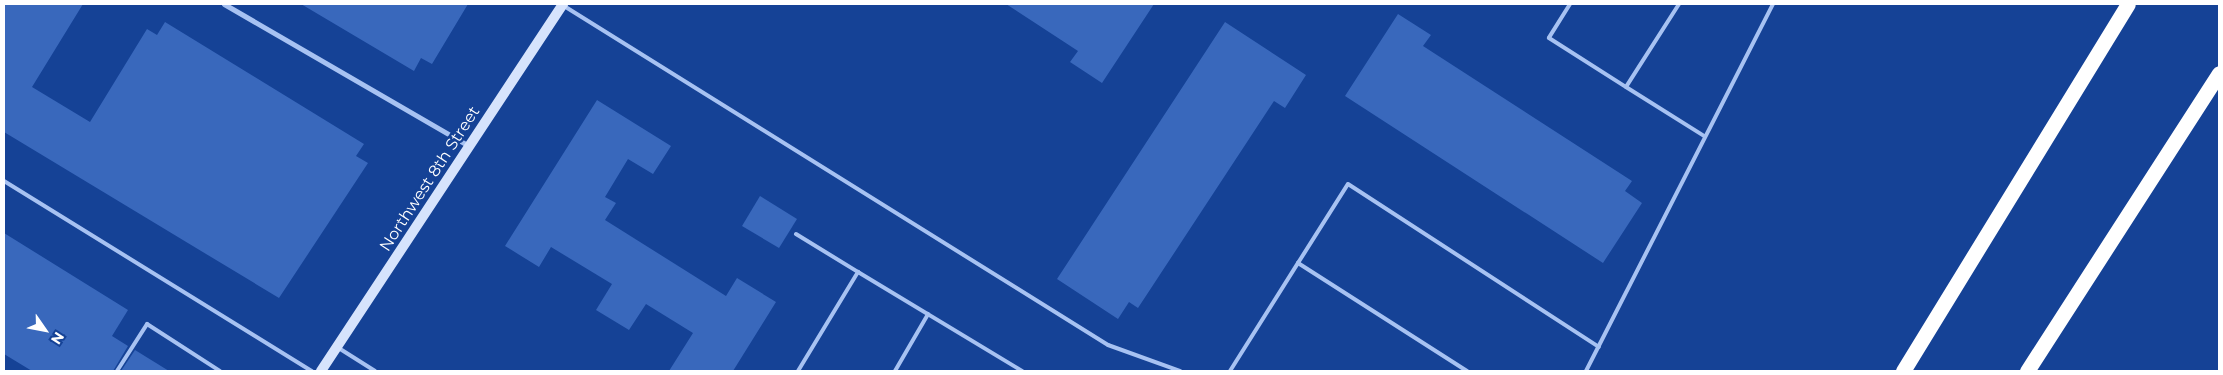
<!DOCTYPE html>
<style>
body{margin:0}
#map{position:relative;width:2223px;height:375px;overflow:hidden;background:#154296;font-family:Montserrat,sans-serif}
div>[style]{position:absolute}
.building>*{inset:0;background:#3968bc}
.lane>*{height:4px;margin:-2px;padding:0 2px;transform-origin:2px;border-radius:2px;background:#a7c2f2}
.street>*{height:5px;margin:-2.5px;padding:0 2.5px;transform-origin:2.5px;border-radius:2.5px;background:#a7c2f2}
.secondary>*{height:10px;margin:-5px;padding:0 5px;transform-origin:5px;border-radius:5px;background:#d6e3fc}
.highway>*{height:15px;margin:-7.5px;padding:0 7.5px;transform-origin:7.5px;border-radius:7.5px;background:#fff}
span{translate:-50% -50%;white-space:nowrap;text-align:center;line-height:1.15;-webkit-text-stroke:5px #154296;paint-order:stroke}
.street-label{font-size:16px;color:#fff}
.frame{position:absolute;inset:0;border:5px solid #fff;pointer-events:none}
.north{position:absolute;left:20px;top:305px;width:50px;height:50px;-webkit-text-stroke:4px #154296;paint-order:stroke;rotate:123deg;font-size:14px;font-weight:700;line-height:20px;text-align:center;color:#fff}
.north::after{content:'';display:block;margin:auto;width:18px;height:22px;background:#fff;clip-path:polygon(50% 0,100% 100%,50% 72%,0 100%)}
</style>
<div id="map">
<div class="building">
<div style="clip-path:polygon(4px 4px,83px 4px,32px 87px,90px 122px,147px 29px,157px 35px,165px 22px,364px 144px,356px 156px,368px 163px,279px 298px,4px 132px)"></div>
<div style="clip-path:polygon(301px 4px,468px 4px,432px 64px,421px 58px,414px 71px)"></div>
<div style="clip-path:polygon(1006px 4px,1154px 4px,1102px 83px,1070px 62px,1078px 51px)"></div>
<div style="clip-path:polygon(1398px 14px,1431px 35px,1423px 46px,1632px 181px,1625px 191px,1642px 203px,1603px 263px,1345px 96px)"></div>
<div style="clip-path:polygon(1225px 22px,1306px 75px,1285px 108px,1274px 101px,1138px 308px,1129px 302px,1118px 319px,1057px 279px)"></div>
<div style="clip-path:polygon(597px 100px,671px 146px,653px 174px,628px 159px,605px 197px,616px 203px,605px 220px,726px 296px,737px 278px,776px 302px,733px 371px,669px 371px,693px 333px,646px 304px,629px 330px,596px 310px,612px 284px,551px 247px,539px 267px,505px 246px)"></div>
<div style="clip-path:polygon(760px 196px,797px 219px,779px 248px,742px 226px)"></div>
<div style="clip-path:polygon(4px 233px,128px 310px,112px 336px,128px 346px,113px 371px,32px 371px,4px 354px)"></div>
<div style="clip-path:polygon(135px 350px,169px 371px,121px 371px)"></div>
</div>
<div class="lane">
<div style="left:1570px;top:4px;width:40px;rotate:122deg"></div>
<div style="left:1549px;top:38px;width:91px;rotate:32.5deg"></div>
<div style="left:1679px;top:4px;width:98px;rotate:122.6deg"></div>
<div style="left:1626px;top:87px;width:92px;rotate:32.1deg"></div>
<div style="left:564px;top:6px;width:641px;rotate:31.93deg"></div>
<div style="left:1108px;top:345px;width:77px;rotate:19.9deg"></div>
<div style="left:4px;top:181px;width:362px;rotate:31.7deg"></div>
<div style="left:796px;top:234px;width:73px;rotate:31.5deg"></div>
<div style="left:1298px;top:263px;width:93px;rotate:-57.7deg"></div>
<div style="left:1348px;top:184px;width:299px;rotate:33deg"></div>
<div style="left:337px;top:347px;width:45px;rotate:32.3deg"></div>
<div style="left:117px;top:371px;width:56px;rotate:-57.4deg"></div>
<div style="left:147px;top:324px;width:87px;rotate:32.8deg"></div>
<div style="left:798px;top:371px;width:116px;rotate:-58.8deg"></div>
<div style="left:858px;top:272px;width:192px;rotate:31.1deg"></div>
<div style="left:895px;top:371px;width:66px;rotate:-59.9deg"></div>
<div style="left:1230px;top:371px;width:128px;rotate:-57.8deg"></div>
<div style="left:1298px;top:263px;width:201px;rotate:32.6deg"></div>
<div style="left:1586px;top:371px;width:412px;rotate:-63deg"></div>
</div>
<div class="street">
<div style="left:224px;top:4px;width:283px;rotate:30.1deg"></div>
</div>
<div class="secondary">
<div style="left:321px;top:371px;width:440px;rotate:-56.6deg"></div>
</div>
<div class="highway">
<div style="left:1903px;top:371px;width:430px;rotate:-58.5deg"></div>
<div style="left:2027px;top:371px;width:354px;rotate:-57.2deg"></div>
</div>
<div class="street-label">
<span style="left:430px;top:179px;rotate:-57deg">Northwest 8th Street</span>
</div>
<div class="frame"></div>
<div class="north">N</div>
</div>
